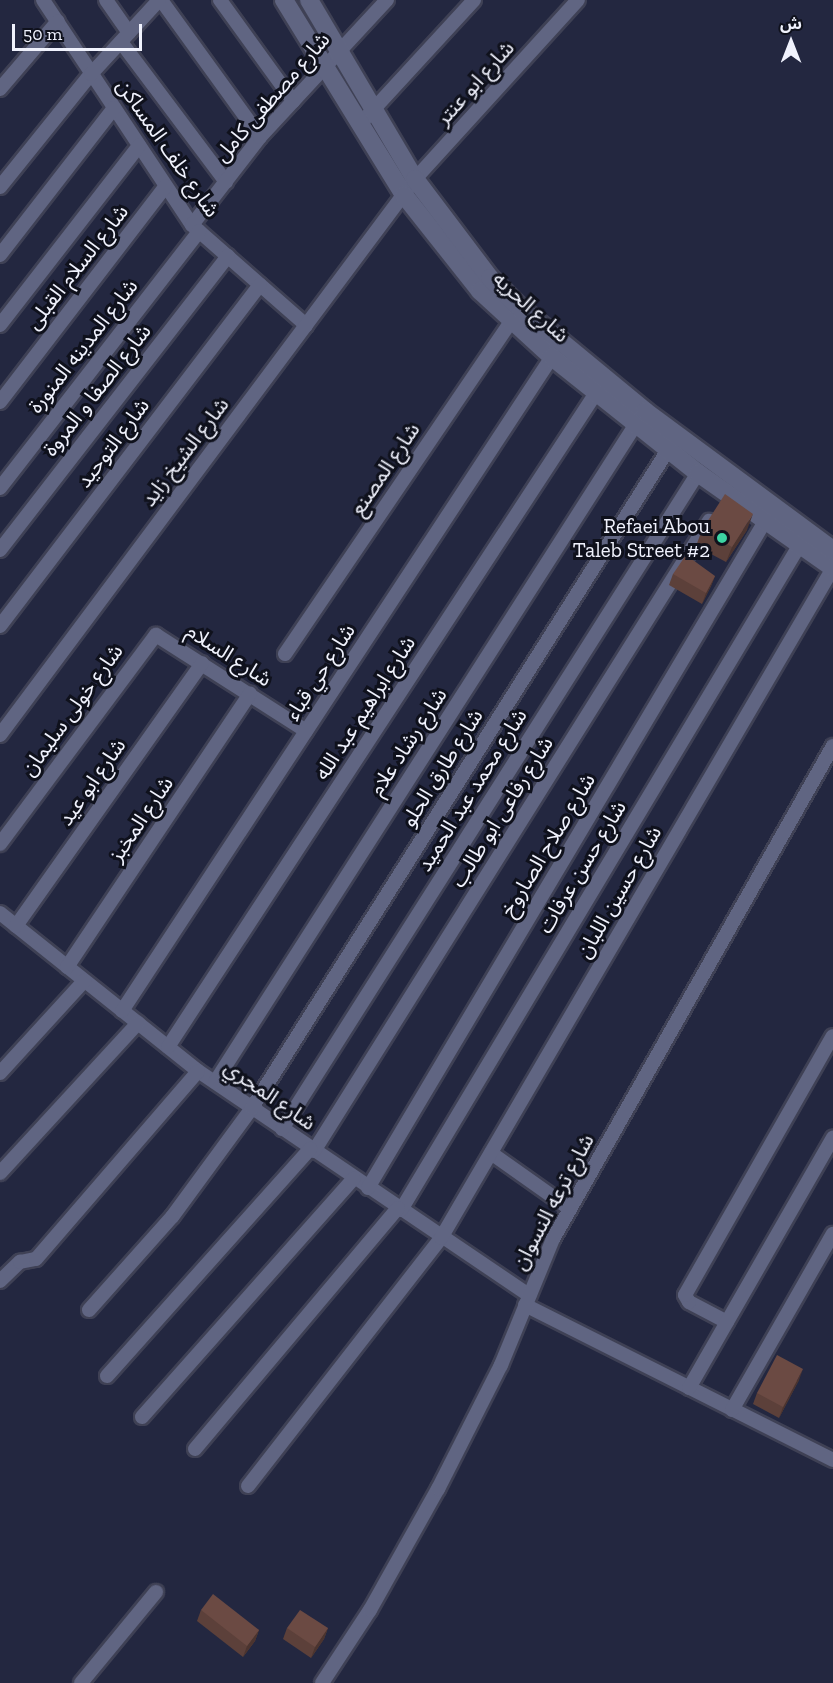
<!DOCTYPE html>
<meta charset="utf-8">
<style>
body{margin:0}
#map{position:relative;width:833px;height:1683px;overflow:hidden;background:#232740;font-family:"Zilla Slab","Noto Sans Arabic",serif}
div>[style]{position:absolute}
.roads{filter:drop-shadow(2px 0 #3f4155) drop-shadow(-2px 0 #3f4155) drop-shadow(0 2px #3f4155) drop-shadow(0 -2px #3f4155)}
.street>*{height:14px;margin:-7px;padding:0 7px;transform-origin:7px;border-radius:7px;background:#606582}
.secondary>*{height:18px;margin:-9px;padding:0 9px;transform-origin:9px;border-radius:9px;background:#606582}
.wall>*{inset:0;background:#5c403a}
.shaded-wall>*{inset:0;background:#4b342f}
.building>*{inset:0;background:#6b4a43}
.dots>*{width:16px;height:16px;translate:-50% -50%;box-sizing:border-box;border:3px solid #0f111c;border-radius:50%}
span{translate:-50% -50%;white-space:nowrap;text-align:center;line-height:1.15;-webkit-text-stroke:6px #0f111c;paint-order:stroke}
.street-label{font-size:21px;color:#f0f2fd}
.poi-label{font-size:21px;color:#f0f2fd}
.right{translate:-100% -50%;text-align:right}
.north{position:absolute;left:761px;top:12px;width:60px;height:60px;-webkit-text-stroke:4px #0f111c;paint-order:stroke;rotate:0deg;font-size:16px;font-weight:700;line-height:24px;text-align:center;color:#f0f2fd}
.north::after{content:'';display:block;margin:auto;width:21px;height:27px;background:#f0f2fd;clip-path:polygon(50% 0,100% 100%,50% 72%,0 100%)}
.scale{position:absolute;left:12px;top:24px;width:130px;height:27px;box-sizing:border-box;border:3px solid #f0f2fd;border-top:0;padding-left:8px;font-size:18px;line-height:21px;white-space:nowrap;color:#f0f2fd;-webkit-text-stroke:4px #0f111c;paint-order:stroke}
</style>
<div id="map">
<div class="roads">
<div class="street">
<div style="left:43px;top:0;width:270px;rotate:56.5deg"></div>
<div style="left:192px;top:225px;width:152px;rotate:41.3deg"></div>
<div style="left:106px;top:0;width:40px;rotate:55.1deg"></div>
<div style="left:161px;top:0;width:169px;rotate:54.1deg"></div>
<div style="left:220px;top:0;width:125px;rotate:54.1deg"></div>
<div style="left:121px;top:42px;width:175px;rotate:53.1deg"></div>
<div style="left:0;top:89px;width:89px;rotate:-49.5deg"></div>
<div style="left:361px;top:123px;width:167px;rotate:-47.4deg"></div>
<div style="left:0;top:187px;width:145px;rotate:-51.2deg"></div>
<div style="left:91px;top:74px;width:100px;rotate:-47.4deg"></div>
<div style="left:192px;top:225px;width:111px;rotate:-52.3deg"></div>
<div style="left:260px;top:137px;width:187px;rotate:-47.2deg"></div>
<div style="left:0;top:255px;width:186px;rotate:-52.2deg"></div>
<div style="left:0;top:325px;width:227px;rotate:-52.2deg"></div>
<div style="left:0;top:402px;width:272px;rotate:-52.5deg"></div>
<div style="left:0;top:488px;width:325px;rotate:-52.2deg"></div>
<div style="left:0;top:550px;width:372px;rotate:-52.2deg"></div>
<div style="left:0;top:626px;width:429px;rotate:-52.7deg"></div>
<div style="left:285px;top:654px;width:413px;rotate:-55.8deg"></div>
<div style="left:0;top:735px;width:694px;rotate:-53.26deg"></div>
<div style="left:415px;top:179px;width:242px;rotate:-47.7deg"></div>
<div style="left:0;top:844px;width:261px;rotate:-53.3deg"></div>
<div style="left:156px;top:635px;width:178px;rotate:32.6deg"></div>
<div style="left:0;top:913px;width:253px;rotate:38.6deg"></div>
<div style="left:198px;top:1071px;width:400px;rotate:34.1deg"></div>
<div style="left:16px;top:926px;width:322px;rotate:-54.7deg"></div>
<div style="left:67px;top:967px;width:329px;rotate:-56.2deg"></div>
<div style="left:122px;top:1011px;width:783px;rotate:-56.68deg"></div>
<div style="left:168px;top:1047px;width:782px;rotate:-56.8deg"></div>
<div style="left:0;top:1073px;width:125px;rotate:-47.6deg"></div>
<div style="left:215px;top:1082px;width:781px;rotate:-57.39deg"></div>
<div style="left:282px;top:1129px;width:777px;rotate:-57.62deg"></div>
<div style="left:314px;top:1151px;width:744px;rotate:-57.91deg"></div>
<div style="left:491px;top:1153px;width:97px;rotate:35.3deg"></div>
<div style="left:0;top:1173px;width:204px;rotate:-47.4deg"></div>
<div style="left:368px;top:1188px;width:774px;rotate:-59.23deg"></div>
<div style="left:401px;top:1210px;width:774px;rotate:-59.06deg"></div>
<div style="left:0;top:1281px;width:28px;rotate:-44deg"></div>
<div style="left:20px;top:1262px;width:16px;rotate:-11deg"></div>
<div style="left:36px;top:1259px;width:248px;rotate:-49.2deg"></div>
<div style="left:525px;top:1305px;width:345px;rotate:26.7deg"></div>
<div style="left:89px;top:1310px;width:125px;rotate:-48.3deg"></div>
<div style="left:172px;top:1217px;width:135px;rotate:-53.7deg"></div>
<div style="left:252px;top:1108px;width:778px;rotate:-57.7deg"></div>
<div style="left:727px;top:1322px;width:43px;rotate:-152.2deg"></div>
<div style="left:689px;top:1302px;width:8px;rotate:-120deg"></div>
<div style="left:685px;top:1295px;width:298px;rotate:-60.3deg"></div>
<div style="left:107px;top:1376px;width:305px;rotate:-48.2deg"></div>
<div style="left:689px;top:1388px;width:289px;rotate:-60.1deg"></div>
<div style="left:732px;top:1410px;width:203px;rotate:-60.2deg"></div>
<div style="left:142px;top:1417px;width:319px;rotate:-48.4deg"></div>
<div style="left:195px;top:1449px;width:315px;rotate:-49.9deg"></div>
<div style="left:248px;top:1486px;width:314px;rotate:-52.1deg"></div>
<div style="left:441px;top:1238px;width:776px;rotate:-59.67deg"></div>
<div style="left:81px;top:1683px;width:118px;rotate:-50.5deg"></div>
<div style="left:322px;top:1683px;width:87px;rotate:-56.7deg"></div>
<div style="left:370px;top:1610px;width:139px;rotate:-60.7deg"></div>
<div style="left:438px;top:1489px;width:139px;rotate:-63.1deg"></div>
<div style="left:501px;top:1365px;width:136px;rotate:-67.6deg"></div>
<div style="left:553px;top:1239px;width:567px;rotate:-60.41deg"></div>
</div>
<div class="secondary">
<div style="left:284px;top:0;width:229px;rotate:58.4deg"></div>
<div style="left:404px;top:195px;width:122px;rotate:51.6deg"></div>
<div style="left:480px;top:291px;width:98px;rotate:42.5deg"></div>
<div style="left:552px;top:357px;width:186px;rotate:38.5deg"></div>
<div style="left:698px;top:473px;width:165px;rotate:35.1deg"></div>
<div style="left:309px;top:0;width:208px;rotate:59.4deg"></div>
<div style="left:415px;top:179px;width:124px;rotate:52.9deg"></div>
<div style="left:490px;top:278px;width:41px;rotate:45deg"></div>
<div style="left:519px;top:307px;width:163px;rotate:39.5deg"></div>
<div style="left:645px;top:411px;width:234px;rotate:36.5deg"></div>
</div>
</div>
<div class="wall">
<div style="clip-path:polygon(702px 530px,747px 530px,726px 562px,696px 546px)"></div>
<div style="clip-path:polygon(673px 574px,715px 576px,711px 586px,702px 604px,669px 585px)"></div>
<div style="clip-path:polygon(799px 1380px,779px 1418px,753px 1404px,757px 1393px)"></div>
<div style="clip-path:polygon(201px 1610px,259px 1630px,255px 1641px,243px 1657px,197px 1621px)"></div>
<div style="clip-path:polygon(287px 1628px,328px 1628px,324px 1639px,311px 1658px,283px 1639px)"></div>
</div>
<div class="shaded-wall">
<div style="clip-path:polygon(753px 514px,747px 530px,726px 562px,732px 547px)"></div>
<div style="clip-path:polygon(715px 576px,711px 586px,702px 604px,706px 593px)"></div>
<div style="clip-path:polygon(803px 1369px,799px 1380px,779px 1418px,783px 1407px)"></div>
<div style="clip-path:polygon(328px 1628px,324px 1639px,311px 1658px,315px 1647px)"></div>
<div style="clip-path:polygon(259px 1630px,255px 1641px,243px 1657px,247px 1646px)"></div>
</div>
<div class="building">
<div style="clip-path:polygon(725px 494px,753px 514px,732px 547px,702px 530px)"></div>
<div style="clip-path:polygon(686px 555px,715px 576px,706px 593px,673px 574px)"></div>
<div style="clip-path:polygon(777px 1355px,803px 1369px,783px 1407px,757px 1393px)"></div>
<div style="clip-path:polygon(213px 1594px,259px 1630px,247px 1646px,201px 1610px)"></div>
<div style="clip-path:polygon(300px 1610px,328px 1628px,315px 1647px,287px 1628px)"></div>
</div>
<div class="dots">
<div style="left:722px;top:538px;background:#3dd4a3"></div>
</div>
<div class="street-label">
<span style="left:475px;top:83px;rotate:-48deg">شارع ابو عنتر</span>
<span style="left:272px;top:97px;rotate:-49deg">شارع مصطفى كامل</span>
<span style="left:168px;top:148px;rotate:55deg">شارع خلف المساكن</span>
<span style="left:77px;top:267px;rotate:-52deg">شارع السلام القبلى</span>
<span style="left:531px;top:307px;rotate:42deg">شارع الحريه</span>
<span style="left:83px;top:346px;rotate:-52deg">شارع المدينه المنورة</span>
<span style="left:97px;top:390px;rotate:-52deg">شارع الصفا و المروة</span>
<span style="left:113px;top:443px;rotate:-53deg">شارع التوحيد</span>
<span style="left:185px;top:452px;rotate:-53deg">شارع الشيخ زايد</span>
<span style="left:385px;top:469px;rotate:-56deg">شارع المصنع</span>
<span style="left:229px;top:655px;rotate:33deg">شارع السلام</span>
<span style="left:320px;top:672px;rotate:-57deg">شارع حي قباء</span>
<span style="left:365px;top:708px;rotate:-57deg">شارع ابراهيم عبد الله</span>
<span style="left:72px;top:710px;rotate:-54deg">شارع خولى سليمان</span>
<span style="left:408px;top:742px;rotate:-57deg">شارع رشاد علام</span>
<span style="left:442px;top:768px;rotate:-58deg">شارع طارق الحلو</span>
<span style="left:92px;top:782px;rotate:-55deg">شارع ابو عيد</span>
<span style="left:472px;top:790px;rotate:-58deg">شارع محمد عبد الحميد</span>
<span style="left:502px;top:812px;rotate:-58deg">شارع رفاعى ابو طالب</span>
<span style="left:141px;top:819px;rotate:-56deg">شارع المخبز</span>
<span style="left:548px;top:845px;rotate:-59deg">شارع صلاح الصاروخ</span>
<span style="left:582px;top:867px;rotate:-59deg">شارع حسن عرفات</span>
<span style="left:619px;top:892px;rotate:-60deg">شارع حسين اللبان</span>
<span style="left:270px;top:1095px;rotate:35deg">شارع المجري</span>
<span style="left:553px;top:1202px;rotate:-62deg">شارع ترعه النسوان</span>
</div>
<div class="poi-label">
<span class="right" style="left:710px;top:538px">Refaei Abou<br>Taleb Street #2</span>
</div>
<div class="north">ش</div>
<div class="scale">50 m</div>
</div>
